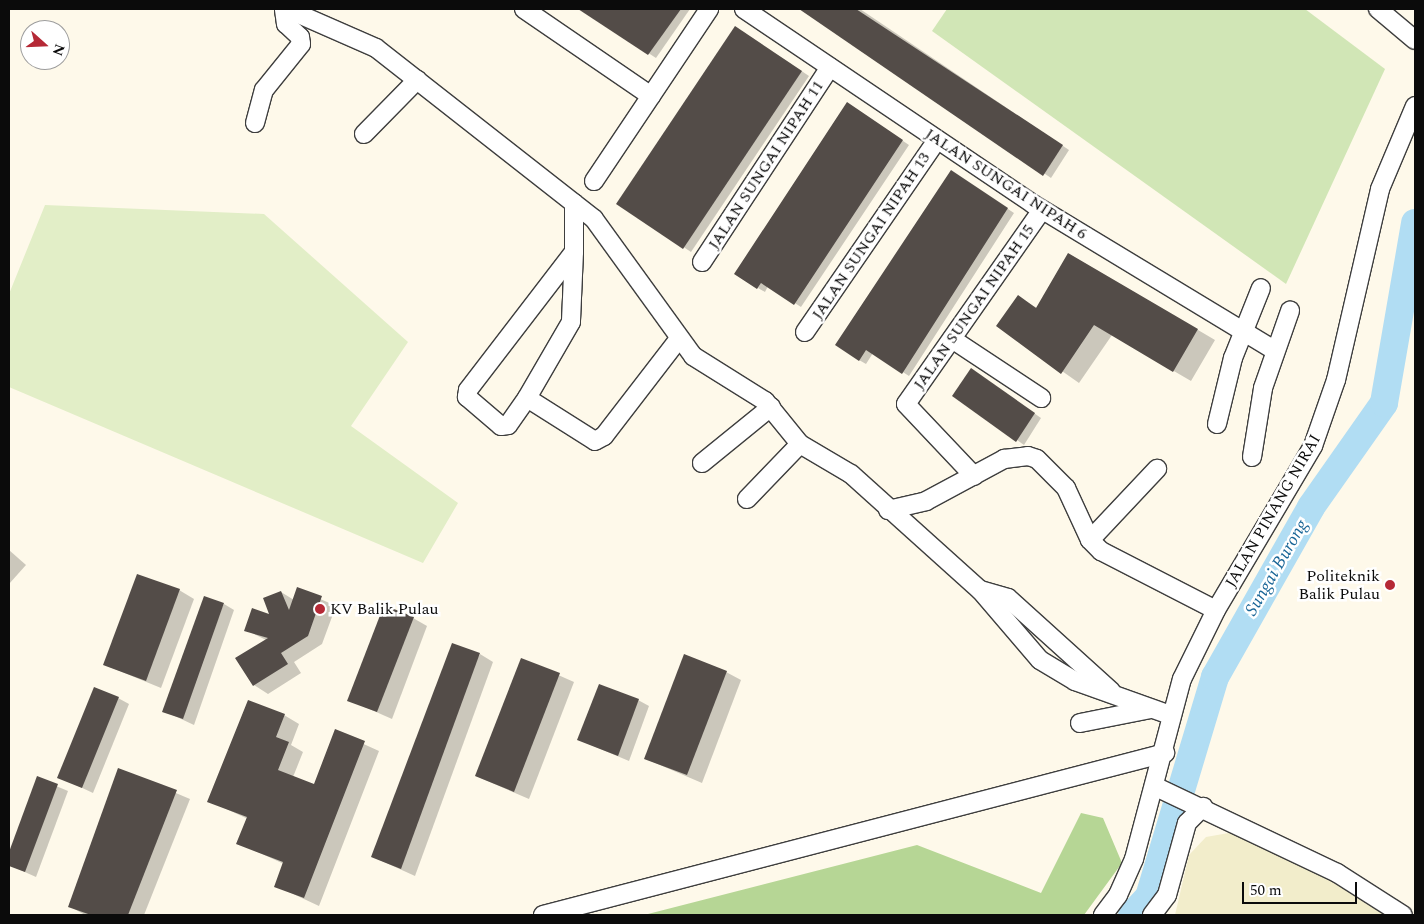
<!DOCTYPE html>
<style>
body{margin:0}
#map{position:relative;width:1424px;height:924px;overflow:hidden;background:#fef9ea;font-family:Spectral,serif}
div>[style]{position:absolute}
.farmland>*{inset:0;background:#f2edcb}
.green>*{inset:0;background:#d1e6b6}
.forest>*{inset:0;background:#b6d695}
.pitch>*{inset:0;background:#e2eec7}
.shadow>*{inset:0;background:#0003}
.river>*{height:28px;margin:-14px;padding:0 14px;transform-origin:14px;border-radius:14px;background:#b1ddf3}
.building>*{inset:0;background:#534c48}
.roads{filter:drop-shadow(1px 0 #3e3e3e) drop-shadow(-1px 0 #3e3e3e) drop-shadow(0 1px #3e3e3e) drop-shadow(0 -1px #3e3e3e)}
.minor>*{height:18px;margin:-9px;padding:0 9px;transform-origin:9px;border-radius:9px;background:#fff}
.dots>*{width:14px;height:14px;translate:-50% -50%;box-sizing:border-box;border:2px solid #fff;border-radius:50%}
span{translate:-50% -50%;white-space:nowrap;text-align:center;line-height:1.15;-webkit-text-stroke:5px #fff;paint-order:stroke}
.street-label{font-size:16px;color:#0b0b0b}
.poi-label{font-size:16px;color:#0b0b0b}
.right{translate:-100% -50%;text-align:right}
.left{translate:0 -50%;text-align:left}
.water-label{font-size:18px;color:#1a6697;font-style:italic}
.frame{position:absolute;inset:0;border:10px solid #0b0b0b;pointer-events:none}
.north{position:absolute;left:20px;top:20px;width:50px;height:50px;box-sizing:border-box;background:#fff;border:1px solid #9d9d9d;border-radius:50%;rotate:110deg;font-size:14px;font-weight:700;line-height:20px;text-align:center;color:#0b0b0b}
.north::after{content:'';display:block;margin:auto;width:18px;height:22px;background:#b52936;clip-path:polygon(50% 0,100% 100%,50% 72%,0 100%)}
.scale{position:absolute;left:1242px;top:882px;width:115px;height:22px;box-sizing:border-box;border:2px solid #0b0b0b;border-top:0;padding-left:6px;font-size:15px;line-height:18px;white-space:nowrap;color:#0b0b0b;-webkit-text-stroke:4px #fff;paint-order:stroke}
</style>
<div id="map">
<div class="farmland">
<div style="clip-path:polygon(1240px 831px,1354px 887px,1388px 915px,1175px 915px,1189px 855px,1206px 837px)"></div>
</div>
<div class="green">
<div style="clip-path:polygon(947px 9px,1305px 9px,1385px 69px,1286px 284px,932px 31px)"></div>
</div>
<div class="forest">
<div style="clip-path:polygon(1081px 813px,1103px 818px,1122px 863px,1084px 915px,644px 915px,917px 845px,1041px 893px)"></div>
</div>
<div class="pitch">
<div style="clip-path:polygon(45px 205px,264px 214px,408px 342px,351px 426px,458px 503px,423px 563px,9px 387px,9px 294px)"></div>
</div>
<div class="shadow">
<div style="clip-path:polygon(580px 9px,690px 9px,656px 58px)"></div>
<div style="clip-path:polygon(801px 9px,860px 9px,1069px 150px,1051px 178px)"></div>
<div style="clip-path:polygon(742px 31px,809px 76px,691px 252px,618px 203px)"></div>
<div style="clip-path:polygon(854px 108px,909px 145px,801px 307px,768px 286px,765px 292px,758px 288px)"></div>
<div style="clip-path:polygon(958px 176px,1014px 213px,909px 376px,873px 353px,866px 364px,859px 360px)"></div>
<div style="clip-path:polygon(1069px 254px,1215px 340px,1191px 381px,1112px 335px,1079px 383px,998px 326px,1018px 297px,1037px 308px)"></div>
<div style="clip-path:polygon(978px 374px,1041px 418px,1024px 445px,954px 395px)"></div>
<div style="clip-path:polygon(9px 550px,26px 565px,9px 584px)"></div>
<div style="clip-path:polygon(298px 589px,336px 606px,322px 644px,294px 662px,301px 673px,268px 694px,254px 685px,266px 640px,246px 630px,271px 616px,281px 592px,294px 600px)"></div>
<div style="clip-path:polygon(179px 590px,194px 599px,161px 688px,105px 665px)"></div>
<div style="clip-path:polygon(224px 604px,234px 610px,194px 725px,164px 711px)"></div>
<div style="clip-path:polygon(413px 618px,427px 626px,392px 719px,349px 700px)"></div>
<div style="clip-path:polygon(480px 654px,493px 662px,415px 876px,373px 857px)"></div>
<div style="clip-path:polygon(522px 659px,574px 682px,529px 799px,476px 776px)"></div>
<div style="clip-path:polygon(726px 672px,741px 680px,702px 783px,646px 759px)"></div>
<div style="clip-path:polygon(118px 698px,129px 704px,93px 793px,59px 777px)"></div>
<div style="clip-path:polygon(638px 700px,649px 706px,629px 761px,579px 740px)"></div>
<div style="clip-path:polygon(284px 715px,299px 724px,291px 745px,303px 752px,293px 777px,314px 786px,335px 731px,379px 751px,319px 906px,276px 886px,284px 864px,238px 843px,248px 819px,209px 801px)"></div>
<div style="clip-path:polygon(119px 769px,190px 799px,144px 915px,85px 915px,69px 906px)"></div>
<div style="clip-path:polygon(37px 778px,68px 791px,36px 877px,9px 865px,9px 855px)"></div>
</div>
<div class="river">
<div style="left:1132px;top:915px;width:25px;rotate:-47deg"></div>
<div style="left:1149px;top:897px;width:230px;rotate:-73.3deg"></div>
<div style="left:1215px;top:677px;width:195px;rotate:-60.5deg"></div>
<div style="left:1311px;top:507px;width:127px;rotate:-54.9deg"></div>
<div style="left:1384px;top:403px;width:183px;rotate:-80.2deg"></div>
</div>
<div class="building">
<div style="clip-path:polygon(578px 9px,681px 9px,648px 55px)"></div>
<div style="clip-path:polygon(799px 9px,856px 9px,1063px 145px,1043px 176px)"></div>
<div style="clip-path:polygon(735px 26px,802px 71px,683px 249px,616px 204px)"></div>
<div style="clip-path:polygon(847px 102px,903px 140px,794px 305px,761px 283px,757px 289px,734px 274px)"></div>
<div style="clip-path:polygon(951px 170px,1008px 208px,902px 374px,866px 350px,859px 361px,835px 345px)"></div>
<div style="clip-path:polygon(1068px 253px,1198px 329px,1173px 372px,1094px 325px,1061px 374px,996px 326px,1018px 295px,1036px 308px)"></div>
<div style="clip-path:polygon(971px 368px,1035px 413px,1016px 442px,952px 396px)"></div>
<div style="clip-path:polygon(137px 574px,180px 589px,146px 681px,103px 665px)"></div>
<div style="clip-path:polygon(297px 587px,322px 596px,308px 636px,281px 653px,288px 664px,253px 686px,235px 658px,268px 638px,244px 631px,252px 608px,269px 614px,263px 598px,281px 591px,289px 610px)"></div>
<div style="clip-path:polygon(204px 596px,224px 603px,183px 719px,162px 712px)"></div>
<div style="clip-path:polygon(384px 605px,414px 617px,377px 712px,347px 701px)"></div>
<div style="clip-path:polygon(452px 643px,480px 653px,401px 869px,371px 857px)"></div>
<div style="clip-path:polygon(684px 654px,727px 671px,687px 775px,644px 759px)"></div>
<div style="clip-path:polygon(521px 658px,560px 673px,514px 792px,475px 776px)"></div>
<div style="clip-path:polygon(599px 684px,639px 699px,618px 756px,577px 740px)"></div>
<div style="clip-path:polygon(94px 687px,119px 697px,82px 788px,57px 778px)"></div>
<div style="clip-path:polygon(248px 700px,285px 714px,276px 737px,289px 742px,278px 770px,314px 784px,335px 729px,365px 741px,304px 898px,274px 887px,283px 862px,236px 844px,247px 817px,207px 802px)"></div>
<div style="clip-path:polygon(118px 768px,177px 790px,128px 915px,91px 915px,68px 907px)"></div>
<div style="clip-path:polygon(37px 776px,58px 784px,25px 872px,9px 866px,9px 852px)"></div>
</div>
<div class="roads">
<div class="minor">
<div style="left:287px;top:9px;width:97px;rotate:23.7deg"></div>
<div style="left:376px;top:48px;width:277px;rotate:38.1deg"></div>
<div style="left:594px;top:219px;width:169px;rotate:54.1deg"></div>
<div style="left:693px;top:356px;width:85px;rotate:32deg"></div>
<div style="left:765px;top:401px;width:55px;rotate:50.9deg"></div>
<div style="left:800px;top:444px;width:59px;rotate:30.5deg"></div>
<div style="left:851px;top:474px;width:173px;rotate:42deg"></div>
<div style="left:980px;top:590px;width:92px;rotate:49.4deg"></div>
<div style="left:1040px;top:660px;width:41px;rotate:31deg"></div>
<div style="left:1075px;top:681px;width:101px;rotate:19.7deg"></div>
<div style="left:524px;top:9px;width:154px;rotate:34.4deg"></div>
<div style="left:744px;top:9px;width:349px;rotate:34deg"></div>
<div style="left:1033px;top:204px;width:282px;rotate:31.2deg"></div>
<div style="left:1378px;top:9px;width:48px;rotate:40deg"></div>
<div style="left:255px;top:123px;width:34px;rotate:-75deg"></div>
<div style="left:264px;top:90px;width:59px;rotate:-51.2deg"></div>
<div style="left:301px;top:44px;width:7px;rotate:-98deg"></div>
<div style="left:300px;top:37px;width:19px;rotate:-137deg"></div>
<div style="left:286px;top:24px;width:15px;rotate:-98deg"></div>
<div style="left:364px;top:134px;width:76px;rotate:-45.5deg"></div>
<div style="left:594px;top:181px;width:207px;rotate:-56.2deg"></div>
<div style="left:574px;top:203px;width:49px;rotate:90deg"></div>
<div style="left:574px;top:252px;width:70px;rotate:92.5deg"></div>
<div style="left:571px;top:322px;width:88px;rotate:120.1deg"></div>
<div style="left:527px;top:398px;width:33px;rotate:125deg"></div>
<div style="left:508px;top:425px;width:7px;rotate:172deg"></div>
<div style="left:501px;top:426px;width:45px;rotate:-139.5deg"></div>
<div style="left:467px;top:397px;width:7px;rotate:-82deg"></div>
<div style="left:468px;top:390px;width:174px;rotate:-52.5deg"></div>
<div style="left:702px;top:262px;width:233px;rotate:-56.7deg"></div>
<div style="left:805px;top:332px;width:233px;rotate:-55.5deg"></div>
<div style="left:952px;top:339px;width:107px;rotate:33.5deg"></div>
<div style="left:527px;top:398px;width:80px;rotate:32.3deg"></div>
<div style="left:595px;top:441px;width:10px;rotate:-29deg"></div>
<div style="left:604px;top:436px;width:121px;rotate:-52.4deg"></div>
<div style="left:1217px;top:424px;width:68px;rotate:-76.4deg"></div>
<div style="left:1233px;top:358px;width:75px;rotate:-68.2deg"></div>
<div style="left:1252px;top:457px;width:70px;rotate:-80.9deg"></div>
<div style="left:1263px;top:388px;width:82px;rotate:-70.7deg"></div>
<div style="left:702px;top:463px;width:89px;rotate:-39.1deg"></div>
<div style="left:974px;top:476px;width:99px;rotate:-133.4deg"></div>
<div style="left:906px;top:404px;width:237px;rotate:-55deg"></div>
<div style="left:747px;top:499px;width:76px;rotate:-46.1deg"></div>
<div style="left:888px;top:510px;width:39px;rotate:-13deg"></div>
<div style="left:926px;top:501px;width:89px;rotate:-28.3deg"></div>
<div style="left:1004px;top:459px;width:24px;rotate:-7deg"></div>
<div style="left:1028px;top:456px;width:9px;rotate:18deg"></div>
<div style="left:1037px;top:459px;width:41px;rotate:45deg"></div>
<div style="left:1066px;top:488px;width:57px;rotate:65.2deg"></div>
<div style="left:1090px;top:540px;width:16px;rotate:45deg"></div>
<div style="left:1101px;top:551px;width:129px;rotate:27.2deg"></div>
<div style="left:1090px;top:540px;width:98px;rotate:-46.7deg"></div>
<div style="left:980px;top:590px;width:29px;rotate:16deg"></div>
<div style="left:1008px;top:598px;width:139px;rotate:42.1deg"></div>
<div style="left:1080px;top:723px;width:71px;rotate:-11.3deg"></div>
<div style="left:1154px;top:786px;width:203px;rotate:25.4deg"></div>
<div style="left:1337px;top:873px;width:78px;rotate:32.5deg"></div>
<div style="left:543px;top:915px;width:643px;rotate:-14.6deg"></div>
<div style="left:1103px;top:915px;width:25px;rotate:-53deg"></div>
<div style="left:1118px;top:895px;width:39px;rotate:-66deg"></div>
<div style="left:1134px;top:859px;width:186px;rotate:-75.1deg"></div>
<div style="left:1182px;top:679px;width:77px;rotate:-63.8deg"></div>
<div style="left:1216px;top:610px;width:191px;rotate:-59.4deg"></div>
<div style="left:1313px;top:446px;width:70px;rotate:-70.8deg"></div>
<div style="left:1336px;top:380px;width:196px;rotate:-77deg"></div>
<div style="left:1380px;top:189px;width:90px;rotate:-67.1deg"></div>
<div style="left:1152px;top:915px;width:25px;rotate:-53deg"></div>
<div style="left:1167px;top:895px;width:75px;rotate:-74.5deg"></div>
<div style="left:1187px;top:823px;width:23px;rotate:-45deg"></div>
</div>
</div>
<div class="dots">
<div style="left:1390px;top:585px;background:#b52936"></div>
<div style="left:320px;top:609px;background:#b52936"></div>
</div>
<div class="street-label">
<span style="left:766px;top:165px;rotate:-57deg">JALAN SUNGAI NIPAH 11</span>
<span style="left:1006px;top:184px;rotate:33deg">JALAN SUNGAI NIPAH 6</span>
<span style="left:871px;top:236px;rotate:-56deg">JALAN SUNGAI NIPAH 13</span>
<span style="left:974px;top:307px;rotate:-55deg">JALAN SUNGAI NIPAH 15</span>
<span style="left:1273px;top:511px;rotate:-60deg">JALAN PINANG NIRAI</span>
</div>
<div class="poi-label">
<span class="right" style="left:1380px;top:585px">Politeknik<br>Balik Pulau</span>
<span class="left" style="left:330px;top:609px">KV Balik Pulau</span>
</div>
<div class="water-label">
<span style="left:1277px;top:568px;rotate:-60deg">Sungai Burong</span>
</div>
<div class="frame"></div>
<div class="north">N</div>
<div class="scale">50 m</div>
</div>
